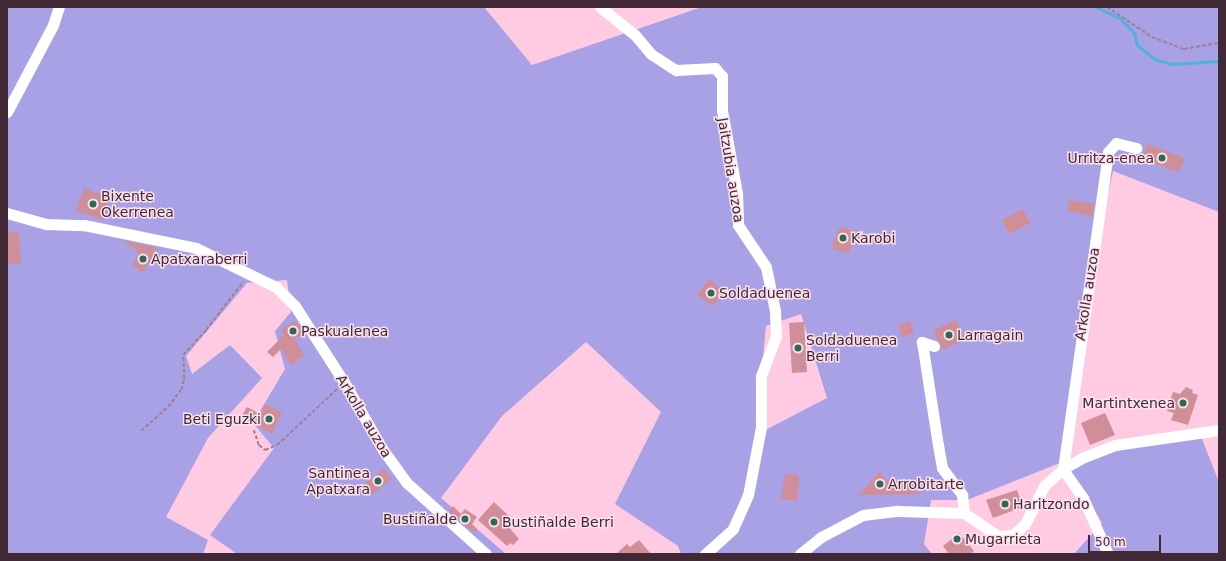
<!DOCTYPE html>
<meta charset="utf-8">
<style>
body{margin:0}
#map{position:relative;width:1226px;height:561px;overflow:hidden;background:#fecbe3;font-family:"DejaVu Sans",sans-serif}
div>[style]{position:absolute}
.green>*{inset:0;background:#a9a1e6}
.stream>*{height:3px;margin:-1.5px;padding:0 1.5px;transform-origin:1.5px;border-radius:1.5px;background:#50b3dc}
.building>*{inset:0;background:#cf8e98}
.path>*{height:1.5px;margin-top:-0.75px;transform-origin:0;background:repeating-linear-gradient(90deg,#a47e90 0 4px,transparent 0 6px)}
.minor>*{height:11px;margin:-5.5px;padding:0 5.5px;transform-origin:5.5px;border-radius:5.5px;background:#fff}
.dots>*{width:11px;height:11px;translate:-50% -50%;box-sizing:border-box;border:2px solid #fbe1ec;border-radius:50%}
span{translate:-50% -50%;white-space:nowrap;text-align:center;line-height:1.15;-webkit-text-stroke:3px #fbe1ec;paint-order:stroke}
.poi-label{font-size:14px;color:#402834}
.right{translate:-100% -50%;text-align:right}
.left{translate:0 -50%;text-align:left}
.street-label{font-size:14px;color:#402834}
.frame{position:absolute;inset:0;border:8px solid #402834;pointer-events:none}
.scale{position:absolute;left:1088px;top:535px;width:73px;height:18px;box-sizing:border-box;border:2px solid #402834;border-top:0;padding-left:5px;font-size:12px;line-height:14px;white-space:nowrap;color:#402834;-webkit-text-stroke:3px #fbe1ec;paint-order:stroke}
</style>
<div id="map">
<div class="green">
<div style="clip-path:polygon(evenodd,7px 7px,484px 7px,532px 65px,702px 7px,1219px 7px,1219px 212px,1113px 171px,1089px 284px,1065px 461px,1200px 434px,1219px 482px,1219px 554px,1074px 554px,1102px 523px,1065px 461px,967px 500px,931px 500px,924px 544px,932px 554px,681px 554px,678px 546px,615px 504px,661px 412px,586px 342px,502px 416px,441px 498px,506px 554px,237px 554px,210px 535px,274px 448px,253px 423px,285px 369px,275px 331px,291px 312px,287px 280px,247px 283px,186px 356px,192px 374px,230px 345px,262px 378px,208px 438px,166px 517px,208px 540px,203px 554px,7px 554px,7px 7px,801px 314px,827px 398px,756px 435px,766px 326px,801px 314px)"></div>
</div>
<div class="stream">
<div style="left:1096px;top:7px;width:26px;rotate:25deg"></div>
<div style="left:1120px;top:18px;width:21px;rotate:47deg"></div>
<div style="left:1134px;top:33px;width:12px;rotate:76deg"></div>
<div style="left:1137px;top:45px;width:22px;rotate:39deg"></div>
<div style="left:1154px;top:59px;width:19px;rotate:16deg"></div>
<div style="left:1172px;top:64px;width:47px;rotate:-3.7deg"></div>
</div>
<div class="building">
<div style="clip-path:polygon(1147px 144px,1185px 158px,1179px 172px,1132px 156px,1145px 153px)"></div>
<div style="clip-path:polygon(84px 188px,110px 198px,103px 220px,76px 211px)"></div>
<div style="clip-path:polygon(1069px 200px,1094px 204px,1092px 216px,1067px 211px)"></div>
<div style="clip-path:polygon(1023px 209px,1030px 223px,1009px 234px,1002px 220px)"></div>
<div style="clip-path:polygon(840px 227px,855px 231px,849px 254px,833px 249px,834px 245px,832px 244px)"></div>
<div style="clip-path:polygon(19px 232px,21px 263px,7px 264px,7px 233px)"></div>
<div style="clip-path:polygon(123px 240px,158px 248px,143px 272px,132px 265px,139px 253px)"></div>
<div style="clip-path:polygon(709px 279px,724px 291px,713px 306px,697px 295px)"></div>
<div style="clip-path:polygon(956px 320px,965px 339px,942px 350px,933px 330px)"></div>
<div style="clip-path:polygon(296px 321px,304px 334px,295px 338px,304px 356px,290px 365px,282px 348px,273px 357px,267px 352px,284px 335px,281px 329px)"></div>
<div style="clip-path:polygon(910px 321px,914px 333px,902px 337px,898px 325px)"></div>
<div style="clip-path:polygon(804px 322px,807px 372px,792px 373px,789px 323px)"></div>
<div style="clip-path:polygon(1186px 387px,1193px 390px,1192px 393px,1198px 395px,1188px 425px,1171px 420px,1174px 413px,1167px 411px,1173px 392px,1180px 394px)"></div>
<div style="clip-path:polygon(265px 404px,282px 412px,272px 434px,241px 417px,247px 407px,260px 414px)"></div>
<div style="clip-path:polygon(1105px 413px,1115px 435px,1090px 445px,1081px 423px)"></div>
<div style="clip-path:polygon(384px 469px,392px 479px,373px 494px,365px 483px)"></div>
<div style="clip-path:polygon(879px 472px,896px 489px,906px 479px,921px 494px,859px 495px)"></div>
<div style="clip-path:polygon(785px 473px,799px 476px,797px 501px,781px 499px)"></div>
<div style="clip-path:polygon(1017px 490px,1023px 507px,993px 518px,986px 500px)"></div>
<div style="clip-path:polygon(494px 502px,511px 518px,506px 524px,519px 539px,513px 545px,510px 543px,507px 546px,478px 520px)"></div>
<div style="clip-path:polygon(453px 506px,461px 514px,465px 509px,477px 517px,472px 524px,477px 529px,475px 533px,448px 511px)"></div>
<div style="clip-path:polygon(959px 533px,974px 551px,970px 554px,949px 554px,943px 546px)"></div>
<div style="clip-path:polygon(639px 540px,651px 554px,616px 554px,627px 544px,630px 547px)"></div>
</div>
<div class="path">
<div style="left:1107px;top:7px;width:54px;rotate:33.7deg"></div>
<div style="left:1152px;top:37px;width:34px;rotate:21deg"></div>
<div style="left:1184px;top:49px;width:36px;rotate:-10deg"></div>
<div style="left:254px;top:430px;width:16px;rotate:72deg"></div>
<div style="left:259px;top:445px;width:8px;rotate:40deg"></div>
<div style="left:265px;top:450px;width:13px;rotate:-23deg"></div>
<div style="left:277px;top:445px;width:82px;rotate:-43deg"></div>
<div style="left:141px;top:431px;width:36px;rotate:-42deg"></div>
<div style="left:168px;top:407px;width:21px;rotate:-53deg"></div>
<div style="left:181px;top:390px;width:11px;rotate:-75deg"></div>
<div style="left:184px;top:379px;width:24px;rotate:-92deg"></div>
<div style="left:183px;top:355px;width:34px;rotate:-47deg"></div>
<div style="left:206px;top:330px;width:61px;rotate:-52.4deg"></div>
</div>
<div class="minor">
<div style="left:600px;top:7px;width:45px;rotate:38.7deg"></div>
<div style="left:635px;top:35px;width:25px;rotate:50deg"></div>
<div style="left:651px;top:54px;width:30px;rotate:33deg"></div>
<div style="left:676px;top:70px;width:39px;rotate:-3deg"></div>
<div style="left:715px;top:68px;width:11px;rotate:49deg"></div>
<div style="left:722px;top:76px;width:34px;rotate:90deg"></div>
<div style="left:722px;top:110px;width:84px;rotate:79.8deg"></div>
<div style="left:737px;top:193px;width:32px;rotate:88deg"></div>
<div style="left:738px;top:225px;width:50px;rotate:56.3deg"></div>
<div style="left:766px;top:267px;width:45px;rotate:78.4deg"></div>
<div style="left:775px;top:311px;width:25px;rotate:88deg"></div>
<div style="left:776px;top:336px;width:43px;rotate:110.6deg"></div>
<div style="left:761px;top:376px;width:51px;rotate:90deg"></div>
<div style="left:761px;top:427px;width:69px;rotate:100.8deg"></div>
<div style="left:748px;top:495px;width:37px;rotate:114deg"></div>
<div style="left:733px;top:529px;width:38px;rotate:138deg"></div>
<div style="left:7px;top:112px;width:98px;rotate:-62.1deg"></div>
<div style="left:53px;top:25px;width:19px;rotate:-72deg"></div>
<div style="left:7px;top:213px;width:41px;rotate:15.8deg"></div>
<div style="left:46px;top:224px;width:38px;rotate:2deg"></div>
<div style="left:84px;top:225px;width:114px;rotate:11.6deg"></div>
<div style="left:196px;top:248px;width:89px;rotate:26deg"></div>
<div style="left:276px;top:287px;width:27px;rotate:45deg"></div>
<div style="left:295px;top:306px;width:90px;rotate:57.2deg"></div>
<div style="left:344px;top:382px;width:78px;rotate:60.2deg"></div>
<div style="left:383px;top:450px;width:41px;rotate:54deg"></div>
<div style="left:407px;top:483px;width:106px;rotate:41.9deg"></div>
<div style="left:934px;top:346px;width:13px;rotate:-162deg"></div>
<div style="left:922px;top:342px;width:104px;rotate:81.2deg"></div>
<div style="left:938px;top:445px;width:23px;rotate:80deg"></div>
<div style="left:942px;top:468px;width:34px;rotate:53deg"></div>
<div style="left:962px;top:495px;width:18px;rotate:84deg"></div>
<div style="left:800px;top:554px;width:27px;rotate:-39deg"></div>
<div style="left:821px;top:537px;width:47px;rotate:-27.6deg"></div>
<div style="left:863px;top:515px;width:35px;rotate:-7deg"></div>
<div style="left:898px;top:511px;width:66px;rotate:1.7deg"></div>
<div style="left:964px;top:513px;width:41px;rotate:34.1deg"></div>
<div style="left:998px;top:536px;width:15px;rotate:-4deg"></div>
<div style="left:1013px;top:535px;width:16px;rotate:-43deg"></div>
<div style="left:1025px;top:524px;width:42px;rotate:-63.4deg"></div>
<div style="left:1044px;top:486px;width:25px;rotate:-42deg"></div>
<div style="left:1063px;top:469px;width:24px;rotate:-30deg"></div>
<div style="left:1084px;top:457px;width:33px;rotate:-21deg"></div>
<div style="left:1115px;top:445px;width:105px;rotate:-8.2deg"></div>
<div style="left:1108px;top:554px;width:61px;rotate:-114.1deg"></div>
<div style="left:1083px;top:498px;width:35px;rotate:-125deg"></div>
<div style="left:1063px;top:469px;width:320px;rotate:-81.9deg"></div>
<div style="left:1108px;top:152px;width:12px;rotate:-48deg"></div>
<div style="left:1116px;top:143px;width:21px;rotate:14deg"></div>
</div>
<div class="dots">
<div style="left:1162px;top:158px;background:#2c6a56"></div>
<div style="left:93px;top:204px;background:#2c6a56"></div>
<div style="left:843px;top:238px;background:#2c6a56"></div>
<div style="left:143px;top:259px;background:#2c6a56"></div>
<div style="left:711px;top:293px;background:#2c6a56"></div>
<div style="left:293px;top:331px;background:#2c6a56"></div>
<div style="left:949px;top:335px;background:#2c6a56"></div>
<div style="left:798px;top:348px;background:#2c6a56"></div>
<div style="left:1183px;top:403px;background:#2c6a56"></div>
<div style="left:269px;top:419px;background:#2c6a56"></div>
<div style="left:378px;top:481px;background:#2c6a56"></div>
<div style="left:880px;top:484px;background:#2c6a56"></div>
<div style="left:1005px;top:504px;background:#2c6a56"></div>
<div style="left:465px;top:519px;background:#2c6a56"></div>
<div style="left:494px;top:522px;background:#2c6a56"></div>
<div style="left:957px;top:539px;background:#2c6a56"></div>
</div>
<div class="poi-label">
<span class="right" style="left:1154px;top:158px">Urritza-enea</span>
<span class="left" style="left:101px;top:204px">Bixente<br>Okerrenea</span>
<span class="left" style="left:851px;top:238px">Karobi</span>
<span class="left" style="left:151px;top:259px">Apatxaraberri</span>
<span class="left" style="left:719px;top:293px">Soldaduenea</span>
<span class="left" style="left:301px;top:331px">Paskualenea</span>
<span class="left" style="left:957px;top:335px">Larragain</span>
<span class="left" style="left:806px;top:348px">Soldaduenea<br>Berri</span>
<span class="right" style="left:1175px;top:403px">Martintxenea</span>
<span class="right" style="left:261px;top:419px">Beti Eguzki</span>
<span class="right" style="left:370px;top:481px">Santinea<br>Apatxara</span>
<span class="left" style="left:888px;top:484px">Arrobitarte</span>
<span class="left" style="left:1013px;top:504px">Haritzondo</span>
<span class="right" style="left:457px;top:519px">Bustiñalde</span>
<span class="left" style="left:502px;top:522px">Bustiñalde Berri</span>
<span class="left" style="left:965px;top:539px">Mugarrieta</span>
</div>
<div class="street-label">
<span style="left:731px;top:170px;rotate:81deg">Jaitzubia auzoa</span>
<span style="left:1087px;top:294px;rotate:-81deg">Arkolla auzoa</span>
<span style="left:364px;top:416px;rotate:59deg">Arkolla auzoa</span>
</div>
<div class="frame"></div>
<div class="scale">50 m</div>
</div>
